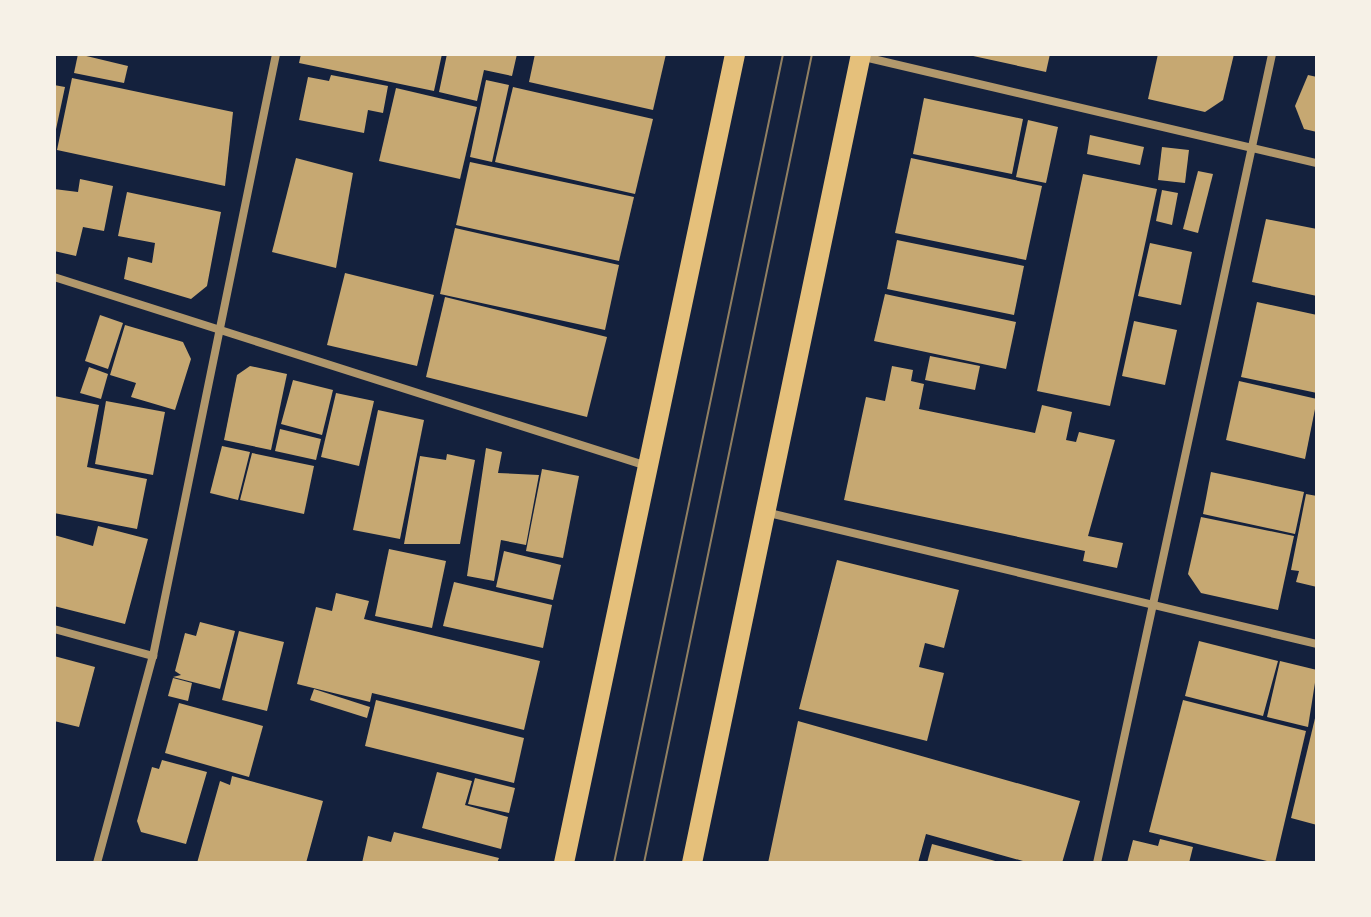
<!DOCTYPE html>
<style>
body{margin:0}
#map{position:relative;width:1371px;height:917px;overflow:hidden;background:#14213d;font-family:"Fira Sans",sans-serif}
div>[style]{position:absolute}
.building>*{inset:0;background:#c6a872}
.minor>*{height:8px;margin:-4px;padding:0 4px;transform-origin:4px;border-radius:4px;background:#b1986c}
.primary>*{height:20px;margin:-10px;padding:0 10px;transform-origin:10px;border-radius:10px;background:#e5c07b}
.tram>*{height:2px;margin:-1px;padding:0 1px;transform-origin:1px;border-radius:1px;background:#918062}
span{translate:-50% -50%;white-space:nowrap;text-align:center;line-height:1.15;-webkit-text-stroke:8px #f6f1e7;paint-order:stroke}
.frame{position:absolute;inset:0;border:56px solid #f6f1e7;pointer-events:none}
</style>
<div id="map">
<div class="building">
<div style="clip-path:polygon(78px 54px,128px 66px,124px 83px,74px 73px)"></div>
<div style="clip-path:polygon(301px 54px,442px 54px,434px 91px,299px 63px)"></div>
<div style="clip-path:polygon(447px 54px,517px 54px,512px 76px,484px 70px,477px 101px,439px 92px)"></div>
<div style="clip-path:polygon(535px 54px,666px 54px,653px 110px,529px 82px)"></div>
<div style="clip-path:polygon(964px 54px,1050px 54px,1046px 72px)"></div>
<div style="clip-path:polygon(1158px 54px,1234px 54px,1223px 100px,1205px 112px,1148px 99px)"></div>
<div style="clip-path:polygon(331px 75px,388px 86px,383px 113px,368px 110px,364px 133px,299px 120px,308px 77px,329px 81px)"></div>
<div style="clip-path:polygon(1308px 75px,1317px 77px,1317px 132px,1304px 129px,1295px 106px)"></div>
<div style="clip-path:polygon(72px 78px,233px 112px,225px 186px,57px 150px)"></div>
<div style="clip-path:polygon(486px 80px,509px 85px,492px 162px,470px 157px)"></div>
<div style="clip-path:polygon(54px 85px,65px 87px,55px 134px,54px 134px)"></div>
<div style="clip-path:polygon(513px 87px,653px 119px,635px 194px,495px 162px)"></div>
<div style="clip-path:polygon(396px 88px,477px 107px,460px 179px,379px 161px)"></div>
<div style="clip-path:polygon(924px 98px,1023px 119px,1012px 174px,913px 154px)"></div>
<div style="clip-path:polygon(1028px 120px,1058px 127px,1046px 183px,1016px 177px)"></div>
<div style="clip-path:polygon(1090px 135px,1144px 147px,1140px 165px,1087px 154px)"></div>
<div style="clip-path:polygon(1162px 147px,1189px 150px,1185px 183px,1158px 180px)"></div>
<div style="clip-path:polygon(296px 158px,353px 173px,336px 268px,272px 252px)"></div>
<div style="clip-path:polygon(911px 158px,1042px 186px,1026px 260px,895px 233px)"></div>
<div style="clip-path:polygon(470px 162px,634px 197px,619px 261px,456px 225px)"></div>
<div style="clip-path:polygon(1198px 171px,1213px 174px,1198px 233px,1183px 229px)"></div>
<div style="clip-path:polygon(1083px 174px,1157px 189px,1110px 406px,1037px 391px)"></div>
<div style="clip-path:polygon(80px 179px,113px 186px,104px 231px,83px 227px,76px 256px,54px 251px,54px 189px,78px 192px)"></div>
<div style="clip-path:polygon(1162px 190px,1178px 193px,1172px 225px,1156px 221px)"></div>
<div style="clip-path:polygon(127px 192px,221px 212px,207px 286px,191px 299px,124px 279px,128px 257px,152px 263px,155px 243px,118px 236px)"></div>
<div style="clip-path:polygon(1266px 219px,1317px 229px,1317px 296px,1252px 282px)"></div>
<div style="clip-path:polygon(455px 228px,619px 265px,605px 330px,440px 294px)"></div>
<div style="clip-path:polygon(897px 240px,1024px 266px,1014px 315px,887px 289px)"></div>
<div style="clip-path:polygon(1150px 243px,1192px 252px,1181px 305px,1138px 296px)"></div>
<div style="clip-path:polygon(345px 273px,434px 295px,417px 366px,327px 345px)"></div>
<div style="clip-path:polygon(885px 294px,1016px 322px,1006px 369px,874px 341px)"></div>
<div style="clip-path:polygon(445px 297px,607px 337px,587px 417px,426px 377px)"></div>
<div style="clip-path:polygon(1257px 302px,1317px 315px,1317px 393px,1241px 377px)"></div>
<div style="clip-path:polygon(100px 315px,123px 323px,108px 369px,85px 361px)"></div>
<div style="clip-path:polygon(1134px 321px,1177px 330px,1165px 385px,1122px 376px)"></div>
<div style="clip-path:polygon(125px 325px,183px 342px,191px 359px,175px 410px,131px 397px,136px 383px,110px 375px)"></div>
<div style="clip-path:polygon(930px 356px,980px 366px,975px 390px,925px 380px)"></div>
<div style="clip-path:polygon(250px 366px,287px 374px,271px 450px,224px 440px,237px 375px)"></div>
<div style="clip-path:polygon(892px 366px,913px 370px,911px 381px,924px 384px,919px 409px,1035px 433px,1042px 405px,1072px 412px,1066px 440px,1076px 442px,1079px 432px,1115px 440px,1088px 536px,1123px 543px,1117px 568px,1083px 561px,1085px 551px,844px 500px,866px 397px,885px 401px)"></div>
<div style="clip-path:polygon(89px 367px,108px 374px,101px 399px,80px 393px)"></div>
<div style="clip-path:polygon(293px 380px,333px 390px,322px 435px,281px 424px)"></div>
<div style="clip-path:polygon(1239px 381px,1317px 399px,1305px 459px,1226px 440px)"></div>
<div style="clip-path:polygon(336px 393px,374px 401px,359px 466px,321px 457px)"></div>
<div style="clip-path:polygon(54px 396px,99px 405px,87px 467px,147px 479px,137px 529px,54px 513px)"></div>
<div style="clip-path:polygon(106px 401px,165px 412px,153px 475px,95px 464px)"></div>
<div style="clip-path:polygon(378px 410px,424px 420px,400px 539px,353px 530px)"></div>
<div style="clip-path:polygon(280px 429px,321px 439px,316px 460px,275px 451px)"></div>
<div style="clip-path:polygon(222px 446px,250px 452px,238px 500px,210px 493px)"></div>
<div style="clip-path:polygon(486px 448px,502px 452px,498px 473px,539px 475px,526px 545px,501px 540px,494px 581px,467px 576px)"></div>
<div style="clip-path:polygon(252px 453px,314px 466px,304px 514px,240px 500px)"></div>
<div style="clip-path:polygon(447px 454px,475px 460px,460px 544px,404px 544px,420px 456px,446px 460px)"></div>
<div style="clip-path:polygon(542px 469px,579px 476px,563px 558px,526px 551px)"></div>
<div style="clip-path:polygon(1211px 472px,1304px 492px,1295px 534px,1203px 514px)"></div>
<div style="clip-path:polygon(1306px 494px,1317px 496px,1317px 587px,1296px 582px,1299px 571px,1291px 570px)"></div>
<div style="clip-path:polygon(1201px 517px,1294px 536px,1278px 610px,1201px 593px,1188px 574px)"></div>
<div style="clip-path:polygon(98px 526px,148px 539px,125px 624px,54px 606px,54px 535px,93px 546px)"></div>
<div style="clip-path:polygon(389px 549px,446px 561px,432px 628px,375px 616px)"></div>
<div style="clip-path:polygon(504px 551px,561px 565px,553px 600px,496px 587px)"></div>
<div style="clip-path:polygon(837px 560px,959px 590px,944px 648px,925px 643px,919px 667px,944px 673px,927px 741px,799px 709px)"></div>
<div style="clip-path:polygon(454px 582px,552px 605px,543px 648px,443px 626px)"></div>
<div style="clip-path:polygon(336px 593px,369px 601px,364px 619px,540px 661px,524px 730px,372px 693px,370px 702px,297px 684px,316px 607px,332px 611px)"></div>
<div style="clip-path:polygon(200px 622px,235px 631px,220px 689px,173px 677px,181px 675px,175px 671px,185px 633px,196px 636px)"></div>
<div style="clip-path:polygon(239px 631px,284px 642px,267px 711px,222px 700px)"></div>
<div style="clip-path:polygon(1199px 641px,1278px 661px,1263px 716px,1185px 696px)"></div>
<div style="clip-path:polygon(54px 656px,95px 667px,79px 727px,54px 721px)"></div>
<div style="clip-path:polygon(1280px 661px,1317px 670px,1308px 727px,1267px 717px)"></div>
<div style="clip-path:polygon(173px 678px,192px 683px,188px 701px,168px 696px)"></div>
<div style="clip-path:polygon(314px 689px,370px 707px,367px 718px,310px 700px)"></div>
<div style="clip-path:polygon(376px 700px,524px 738px,514px 783px,365px 746px)"></div>
<div style="clip-path:polygon(1183px 700px,1306px 731px,1275px 863px,1149px 832px)"></div>
<div style="clip-path:polygon(179px 703px,263px 726px,249px 777px,165px 753px)"></div>
<div style="clip-path:polygon(1317px 710px,1317px 825px,1291px 818px)"></div>
<div style="clip-path:polygon(798px 721px,1080px 801px,1062px 863px,1030px 863px,926px 834px,918px 863px,768px 863px)"></div>
<div style="clip-path:polygon(162px 760px,207px 772px,186px 844px,141px 832px,137px 821px,152px 767px,159px 769px)"></div>
<div style="clip-path:polygon(437px 772px,472px 781px,465px 805px,508px 817px,501px 849px,422px 828px)"></div>
<div style="clip-path:polygon(232px 776px,323px 801px,306px 863px,197px 863px,220px 781px,230px 785px)"></div>
<div style="clip-path:polygon(475px 778px,515px 788px,509px 813px,468px 804px)"></div>
<div style="clip-path:polygon(394px 832px,499px 858px,497px 863px,362px 863px,368px 836px,391px 842px)"></div>
<div style="clip-path:polygon(1160px 839px,1193px 847px,1189px 863px,1127px 863px,1133px 840px,1158px 846px)"></div>
<div style="clip-path:polygon(932px 844px,999px 862px,999px 863px,927px 863px)"></div>
</div>
<div class="minor">
<div style="left:860px;top:56px;width:469px;rotate:13.2deg"></div>
<div style="left:54px;top:277px;width:622px;rotate:17.68deg"></div>
<div style="left:765px;top:512px;width:568px;rotate:13.45deg"></div>
<div style="left:54px;top:629px;width:103px;rotate:15.3deg"></div>
<div style="left:97px;top:863px;width:214px;rotate:-74.9deg"></div>
<div style="left:153px;top:656px;width:614px;rotate:-78.45deg"></div>
<div style="left:1097px;top:863px;width:828px;rotate:-77.79deg"></div>
</div>
<div class="primary">
<div style="left:564px;top:863px;width:827px;rotate:-78.06deg"></div>
<div style="left:692px;top:863px;width:826px;rotate:-78.2deg"></div>
</div>
<div class="tram">
<div style="left:614px;top:863px;width:826px;rotate:-78.2deg"></div>
<div style="left:644px;top:863px;width:826px;rotate:-78.27deg"></div>
</div>
<div class="frame"></div>
</div>
